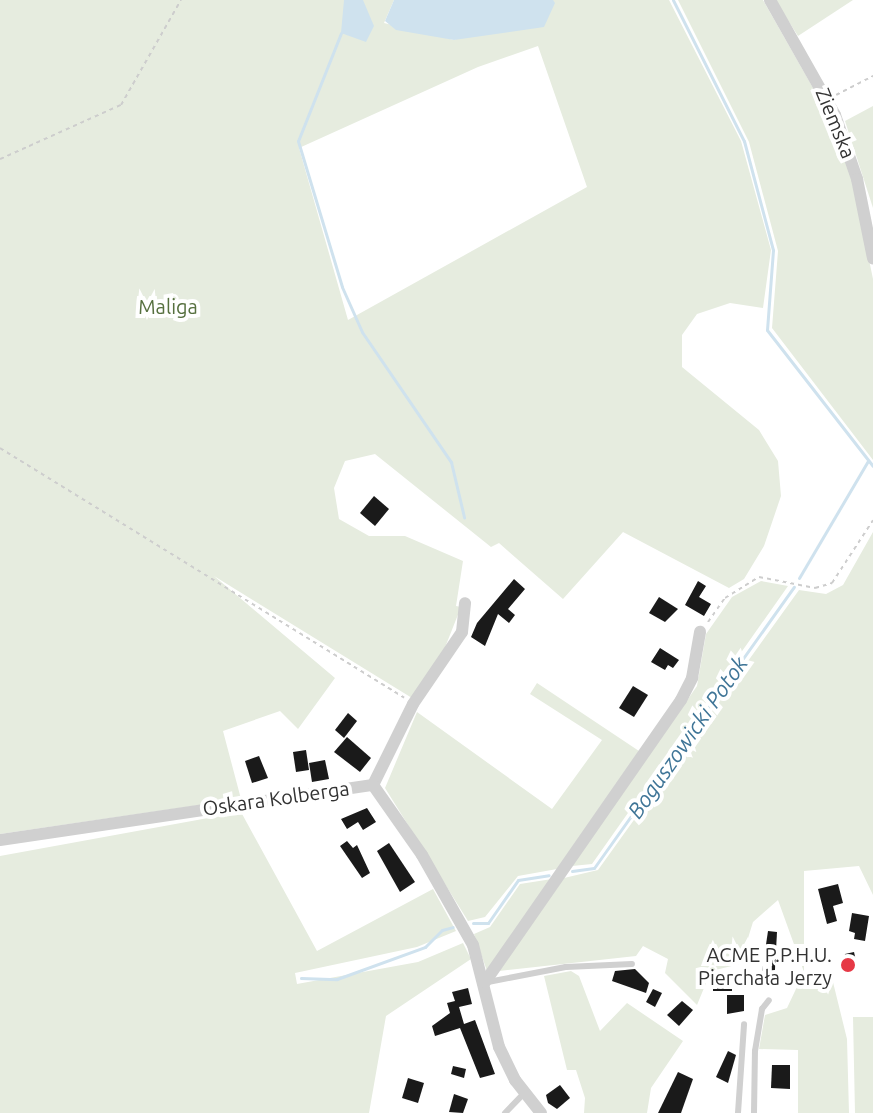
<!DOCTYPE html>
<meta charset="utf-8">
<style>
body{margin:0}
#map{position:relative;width:873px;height:1113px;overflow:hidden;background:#fff;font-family:Ubuntu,sans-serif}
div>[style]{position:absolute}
.green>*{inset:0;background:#e6ecdf}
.water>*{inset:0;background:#cfe2ee}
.stream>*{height:3px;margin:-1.5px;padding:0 1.5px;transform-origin:1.5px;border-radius:1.5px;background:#cfe2ee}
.building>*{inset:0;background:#1a1a1a}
.path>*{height:2px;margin-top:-1px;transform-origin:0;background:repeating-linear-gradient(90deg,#cdcdcd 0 4px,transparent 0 8px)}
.lane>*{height:6px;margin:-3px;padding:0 3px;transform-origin:3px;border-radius:3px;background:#d0d0d0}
.street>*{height:12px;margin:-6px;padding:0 6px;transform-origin:6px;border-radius:6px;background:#d0d0d0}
.dots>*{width:22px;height:22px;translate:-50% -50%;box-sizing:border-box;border:4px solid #fff;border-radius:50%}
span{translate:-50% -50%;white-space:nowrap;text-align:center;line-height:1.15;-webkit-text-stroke:8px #fff;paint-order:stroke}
.street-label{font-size:20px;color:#333}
.park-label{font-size:20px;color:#56703f}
.poi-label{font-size:20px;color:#333}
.right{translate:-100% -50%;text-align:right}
.water-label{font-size:22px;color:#3f7597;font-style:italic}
</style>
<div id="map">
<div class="green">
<div style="clip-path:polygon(evenodd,0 0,394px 0,384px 23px,454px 40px,553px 0,669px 0,741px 141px,771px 250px,763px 308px,730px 303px,697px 314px,682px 335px,682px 367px,759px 430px,778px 461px,781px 496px,764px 546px,744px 579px,729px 588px,623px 532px,563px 599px,499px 543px,491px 547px,375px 454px,345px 461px,334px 488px,339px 519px,369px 536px,405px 536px,463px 561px,456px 606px,461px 607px,444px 650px,412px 698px,214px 576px,335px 678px,298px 729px,280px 711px,223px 731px,241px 799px,0 834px,0 0,538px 46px,587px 187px,348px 320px,299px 148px,478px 67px,538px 46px)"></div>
<div style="clip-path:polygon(678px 0,763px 0,829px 116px,852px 177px,873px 279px,873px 460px,772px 328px,778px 251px,749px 142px)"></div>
<div style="clip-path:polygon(775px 0,853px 0,798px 36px)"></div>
<div style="clip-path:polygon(873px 106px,873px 208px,845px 121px)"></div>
<div style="clip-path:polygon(873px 532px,873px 895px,859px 866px,804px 871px,804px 972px,831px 974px,847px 1039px,849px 1113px,798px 1113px,798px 1050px,759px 1049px,765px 1015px,787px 1008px,804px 972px,778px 900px,753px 922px,740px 964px,711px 971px,697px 1005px,665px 973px,668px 959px,643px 946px,636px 956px,499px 971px,564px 878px,598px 870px,799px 590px,826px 594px,843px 585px)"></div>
<div style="clip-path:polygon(761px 581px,788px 586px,592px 864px,572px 866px,697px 686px,706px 634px,732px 597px)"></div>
<div style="clip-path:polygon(537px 683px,639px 751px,557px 869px,518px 876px,485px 917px,468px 921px,385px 788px,417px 712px,552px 809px,602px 740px,530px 694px)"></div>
<div style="clip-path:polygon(241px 812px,317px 951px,433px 889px,456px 931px,417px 947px,295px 973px,297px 984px,418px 962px,463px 943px,471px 959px,386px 1016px,369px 1113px,0 1113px,0 856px)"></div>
<div style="clip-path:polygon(552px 879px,487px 971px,474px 934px,490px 927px,520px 884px)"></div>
<div style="clip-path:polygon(571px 971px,579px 976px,600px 1031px,627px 1003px,683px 1041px,651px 1088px,647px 1113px,584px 1113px,585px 1098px,576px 1070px,567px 1070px,544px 976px)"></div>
<div style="clip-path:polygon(853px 1017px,873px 1017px,873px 1113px,855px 1113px)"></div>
</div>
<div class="water">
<div style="clip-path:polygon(344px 0,363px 0,374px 26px,366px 42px,341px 33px)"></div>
<div style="clip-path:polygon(394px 0,553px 0,555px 3px,544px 27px,454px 40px,396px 30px,385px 21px)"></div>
</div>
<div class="stream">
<div style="left:673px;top:0;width:158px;rotate:63.3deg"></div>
<div style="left:744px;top:141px;width:113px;rotate:75.1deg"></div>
<div style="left:773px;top:250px;width:80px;rotate:94.3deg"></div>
<div style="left:767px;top:330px;width:172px;rotate:52.1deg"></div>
<div style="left:341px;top:33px;width:116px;rotate:111.7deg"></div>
<div style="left:298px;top:141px;width:152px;rotate:73.2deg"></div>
<div style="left:342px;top:287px;width:49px;rotate:66deg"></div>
<div style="left:362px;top:332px;width:158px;rotate:55.6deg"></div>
<div style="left:451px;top:462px;width:57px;rotate:76.7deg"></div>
<div style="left:799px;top:578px;width:136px;rotate:-59.5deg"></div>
<div style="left:572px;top:871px;width:22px;rotate:-8deg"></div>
<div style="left:594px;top:868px;width:345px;rotate:-54.6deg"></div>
<div style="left:473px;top:923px;width:15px"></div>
<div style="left:488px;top:923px;width:52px;rotate:-55.1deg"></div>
<div style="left:518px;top:880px;width:31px;rotate:-9deg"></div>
<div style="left:301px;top:978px;width:36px;rotate:2deg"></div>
<div style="left:337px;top:979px;width:94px;rotate:-20deg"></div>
<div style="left:425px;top:947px;width:24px;rotate:-45deg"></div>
<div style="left:442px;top:930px;width:11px;rotate:-15deg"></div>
</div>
<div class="building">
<div style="clip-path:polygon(374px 496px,389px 509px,375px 526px,360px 513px)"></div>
<div style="clip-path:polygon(514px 579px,525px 589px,508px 609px,515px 615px,509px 623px,498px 614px,485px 646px,471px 637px,477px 623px)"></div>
<div style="clip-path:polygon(698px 581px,706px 586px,699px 597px,711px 604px,704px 616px,685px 605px)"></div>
<div style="clip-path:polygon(659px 597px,678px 609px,665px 622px,649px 613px)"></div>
<div style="clip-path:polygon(660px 648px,679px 660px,673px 668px,668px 665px,665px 670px,651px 662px)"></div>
<div style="clip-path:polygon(633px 686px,648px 695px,634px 717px,619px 708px)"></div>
<div style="clip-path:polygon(348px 713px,357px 721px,344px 738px,335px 730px)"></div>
<div style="clip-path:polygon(347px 737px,371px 758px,360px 772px,334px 752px)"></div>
<div style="clip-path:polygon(306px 750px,309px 770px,296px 772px,293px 752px)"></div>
<div style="clip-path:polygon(259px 756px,268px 778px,252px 783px,245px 761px)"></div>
<div style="clip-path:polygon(325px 760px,329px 779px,312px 782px,309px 763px)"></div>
<div style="clip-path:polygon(367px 808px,376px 822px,363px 830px,358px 822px,347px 829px,341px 819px)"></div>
<div style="clip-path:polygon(347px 841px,353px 848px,357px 845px,370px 873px,362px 878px,340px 846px)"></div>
<div style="clip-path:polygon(389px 843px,415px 882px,400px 892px,377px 851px)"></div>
<div style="clip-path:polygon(838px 884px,843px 903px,833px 906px,837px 921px,827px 924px,818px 889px)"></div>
<div style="clip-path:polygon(852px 913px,869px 916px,865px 941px,854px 939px,855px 933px,849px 931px)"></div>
<div style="clip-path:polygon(768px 931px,777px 932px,774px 987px,760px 985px)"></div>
<div style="clip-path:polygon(854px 952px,857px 965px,843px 968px,845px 954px)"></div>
<div style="clip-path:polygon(635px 969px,649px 983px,646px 993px,612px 981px,615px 971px)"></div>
<div style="clip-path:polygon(713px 982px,732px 982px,732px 991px,713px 991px)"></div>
<div style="clip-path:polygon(468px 988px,472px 1004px,459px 1007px,464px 1024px,475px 1020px,495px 1074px,480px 1078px,460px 1028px,435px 1036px,432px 1026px,450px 1013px,447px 1003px,455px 1001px,452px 992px)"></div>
<div style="clip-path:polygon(653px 989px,662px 993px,655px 1007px,646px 1002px)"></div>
<div style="clip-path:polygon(727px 995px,744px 995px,744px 1011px,727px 1014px)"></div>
<div style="clip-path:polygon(682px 1001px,693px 1010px,679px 1026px,667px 1015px)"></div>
<div style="clip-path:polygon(728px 1051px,736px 1055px,728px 1083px,716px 1077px)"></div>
<div style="clip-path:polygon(772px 1065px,790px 1065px,790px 1089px,771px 1088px)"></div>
<div style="clip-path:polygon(453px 1066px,466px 1069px,464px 1078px,451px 1074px)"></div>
<div style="clip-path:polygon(678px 1072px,693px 1079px,681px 1113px,658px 1113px)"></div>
<div style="clip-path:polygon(408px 1078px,424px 1083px,418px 1103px,402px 1098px)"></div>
<div style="clip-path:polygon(560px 1085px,570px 1098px,557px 1109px,548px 1103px,546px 1095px)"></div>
<div style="clip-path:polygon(454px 1094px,468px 1099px,463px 1113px,449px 1112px)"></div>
</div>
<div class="path">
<div style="left:836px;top:95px;width:42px;rotate:-27.2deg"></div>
<div style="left:0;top:159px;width:133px;rotate:-24.1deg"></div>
<div style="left:121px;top:105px;width:121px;rotate:-60.3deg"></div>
<div style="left:0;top:448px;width:475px;rotate:31.7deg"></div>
<div style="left:708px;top:622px;width:29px;rotate:-55deg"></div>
<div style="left:725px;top:598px;width:40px;rotate:-32deg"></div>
<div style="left:759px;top:577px;width:57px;rotate:11.1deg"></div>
<div style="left:815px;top:588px;width:18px;rotate:-16deg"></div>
<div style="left:832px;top:583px;width:75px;rotate:-56.9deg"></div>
</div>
<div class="lane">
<div style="left:488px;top:982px;width:79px;rotate:-10.9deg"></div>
<div style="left:566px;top:967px;width:66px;rotate:-2.6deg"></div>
<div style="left:505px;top:1113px;width:28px;rotate:-46deg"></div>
<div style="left:738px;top:1113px;width:89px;rotate:-86.1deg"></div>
<div style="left:754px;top:1113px;width:62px;rotate:-89.1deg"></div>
<div style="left:755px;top:1051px;width:43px;rotate:-80.5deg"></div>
<div style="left:762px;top:1009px;width:11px;rotate:-52deg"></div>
</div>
<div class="street">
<div style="left:770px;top:0;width:132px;rotate:60.5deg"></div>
<div style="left:835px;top:115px;width:68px;rotate:71deg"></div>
<div style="left:857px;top:179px;width:81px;rotate:78.6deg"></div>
<div style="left:373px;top:785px;width:90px;rotate:-63.7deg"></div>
<div style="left:413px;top:704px;width:87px;rotate:-55.8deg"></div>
<div style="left:462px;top:632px;width:29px;rotate:-84deg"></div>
<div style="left:0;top:840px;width:377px;rotate:-8.4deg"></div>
<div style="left:373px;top:785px;width:85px;rotate:55deg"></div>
<div style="left:422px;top:855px;width:103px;rotate:60.5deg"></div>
<div style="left:473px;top:945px;width:105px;rotate:75.7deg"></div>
<div style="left:499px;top:1047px;width:37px;rotate:64deg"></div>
<div style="left:515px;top:1080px;width:42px;rotate:51.8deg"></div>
<div style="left:485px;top:982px;width:343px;rotate:-55.2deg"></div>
<div style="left:681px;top:700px;width:25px;rotate:-63deg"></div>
<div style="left:692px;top:678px;width:47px;rotate:-80.1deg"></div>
</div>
<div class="dots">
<div style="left:848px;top:965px;background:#e63946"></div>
</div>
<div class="street-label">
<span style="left:836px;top:123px;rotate:68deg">Ziemska</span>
<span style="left:276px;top:798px;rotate:-8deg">Oskara Kolberga</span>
</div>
<div class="park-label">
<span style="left:168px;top:306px">Maliga</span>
</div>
<div class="poi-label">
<span class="right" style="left:832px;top:966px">ACME P.P.H.U.<br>Pierchała Jerzy</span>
</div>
<div class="water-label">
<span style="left:687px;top:737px;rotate:-55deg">Boguszowicki Potok</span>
</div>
</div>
